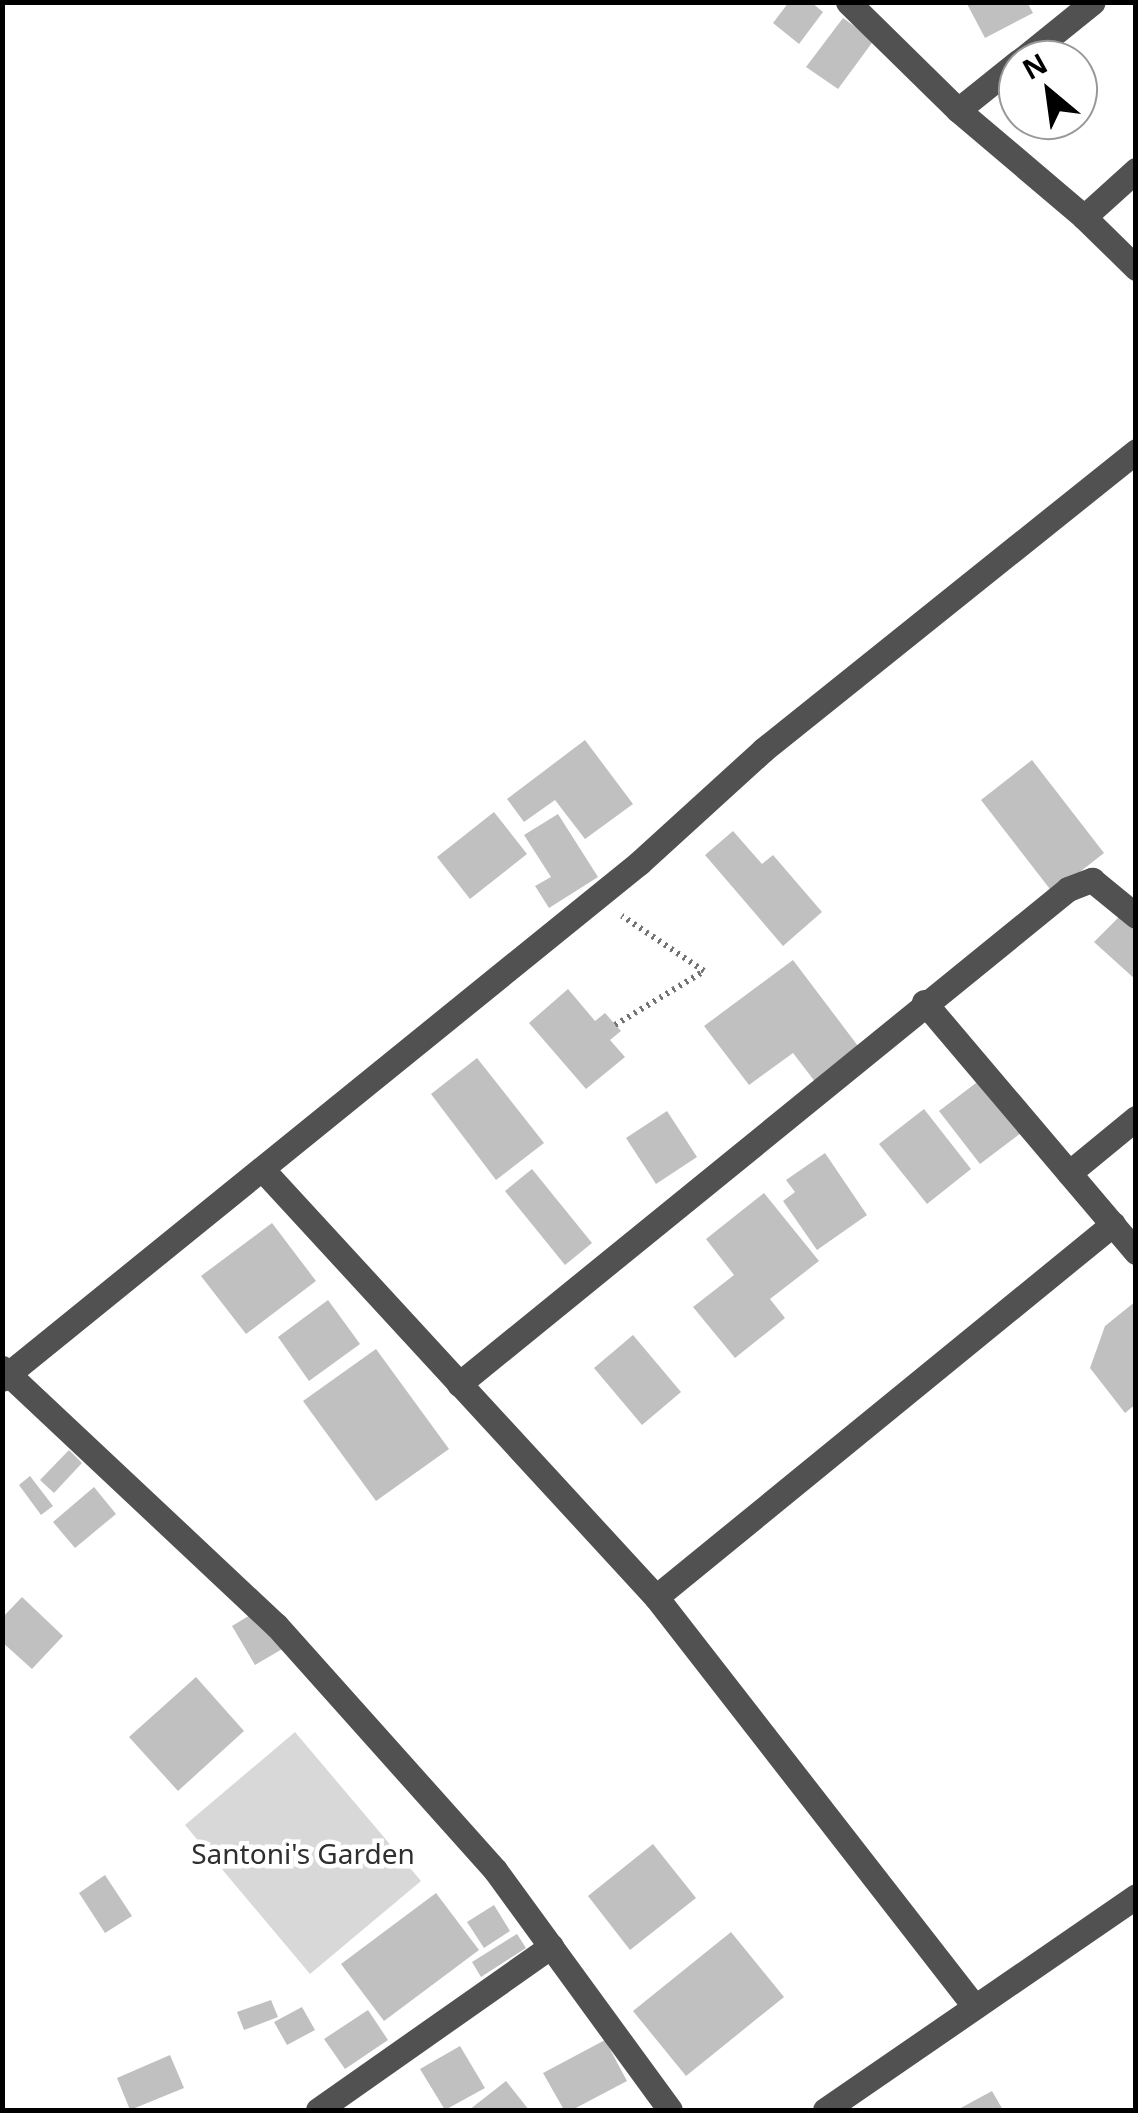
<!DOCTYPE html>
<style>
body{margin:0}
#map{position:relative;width:1138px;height:2113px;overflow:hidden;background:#fff;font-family:"Noto Sans",sans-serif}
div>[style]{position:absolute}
.green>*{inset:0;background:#d8d8d8}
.building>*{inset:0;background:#c0c0c0}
.path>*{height:6px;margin-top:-3px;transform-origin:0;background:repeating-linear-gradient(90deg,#737373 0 2.5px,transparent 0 7.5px)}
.minor>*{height:25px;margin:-12.5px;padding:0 12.5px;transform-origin:12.5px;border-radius:12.5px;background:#515151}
span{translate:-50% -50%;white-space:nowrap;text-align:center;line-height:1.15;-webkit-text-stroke:9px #fff;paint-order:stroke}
.park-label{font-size:28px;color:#2f2f2f}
.frame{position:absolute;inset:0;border:5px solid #000;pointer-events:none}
.north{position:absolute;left:998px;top:40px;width:100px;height:100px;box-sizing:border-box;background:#fff;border:2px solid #999;border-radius:50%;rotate:331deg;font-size:28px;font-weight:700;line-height:40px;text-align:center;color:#000}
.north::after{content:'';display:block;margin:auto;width:35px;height:45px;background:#000;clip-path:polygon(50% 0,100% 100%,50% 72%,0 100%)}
</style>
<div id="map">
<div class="green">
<div style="clip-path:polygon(295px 1732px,421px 1881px,310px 1974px,185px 1825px)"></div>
</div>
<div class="building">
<div style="clip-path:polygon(789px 2px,811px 2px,823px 12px,799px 44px,773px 23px)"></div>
<div style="clip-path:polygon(966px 2px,1027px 2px,1033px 13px,985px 38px)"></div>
<div style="clip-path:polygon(843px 18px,874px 40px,838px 89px,806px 67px)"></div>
<div style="clip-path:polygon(585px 740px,633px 804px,585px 839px,555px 800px,524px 822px,507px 799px)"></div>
<div style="clip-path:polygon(1032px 760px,1104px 853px,1053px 893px,981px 800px)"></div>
<div style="clip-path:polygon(494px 812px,527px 854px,470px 899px,437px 857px)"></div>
<div style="clip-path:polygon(558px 814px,598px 877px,549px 908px,535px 886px,551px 877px,524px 835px)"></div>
<div style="clip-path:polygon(733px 831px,762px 864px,773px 855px,822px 912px,783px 946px,705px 855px)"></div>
<div style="clip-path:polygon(1120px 916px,1136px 929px,1136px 980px,1094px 942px)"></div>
<div style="clip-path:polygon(793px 960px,861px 1050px,816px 1083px,793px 1053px,749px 1085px,704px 1026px)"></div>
<div style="clip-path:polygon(568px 989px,595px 1021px,605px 1013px,621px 1031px,610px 1040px,625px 1057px,586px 1089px,529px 1023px)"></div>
<div style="clip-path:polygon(477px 1058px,544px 1143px,496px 1180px,431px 1094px)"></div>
<div style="clip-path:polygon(980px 1080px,1021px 1133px,980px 1164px,939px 1111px)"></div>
<div style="clip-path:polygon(924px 1109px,971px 1169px,927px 1204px,879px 1144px)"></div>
<div style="clip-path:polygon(667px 1111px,697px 1157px,656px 1184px,626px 1138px)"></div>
<div style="clip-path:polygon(825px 1153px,867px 1215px,817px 1250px,783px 1201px,795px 1192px,786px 1180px)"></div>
<div style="clip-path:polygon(532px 1169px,592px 1243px,565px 1265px,505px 1191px)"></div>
<div style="clip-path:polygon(764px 1193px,819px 1261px,770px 1299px,785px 1318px,735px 1358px,693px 1307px,734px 1275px,706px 1239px)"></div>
<div style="clip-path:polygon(272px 1223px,316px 1281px,246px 1334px,201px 1276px)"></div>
<div style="clip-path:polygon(328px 1300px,360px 1344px,309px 1381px,278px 1337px)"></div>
<div style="clip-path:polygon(1136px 1301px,1136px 1404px,1125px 1413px,1090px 1368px,1105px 1326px)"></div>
<div style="clip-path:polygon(633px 1335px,681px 1392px,642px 1425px,594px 1368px)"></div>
<div style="clip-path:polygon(376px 1349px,449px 1449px,376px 1501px,303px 1401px)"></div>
<div style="clip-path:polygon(69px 1450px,82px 1463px,54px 1493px,40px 1480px)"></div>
<div style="clip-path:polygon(30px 1476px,53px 1506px,41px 1515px,19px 1485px)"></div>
<div style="clip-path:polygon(94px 1487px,116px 1514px,75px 1548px,53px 1522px)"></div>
<div style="clip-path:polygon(22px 1597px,63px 1636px,32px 1669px,2px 1642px,2px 1618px)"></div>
<div style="clip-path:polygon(265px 1606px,289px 1645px,255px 1665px,232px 1626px)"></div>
<div style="clip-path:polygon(196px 1677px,244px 1731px,178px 1791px,129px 1737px)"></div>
<div style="clip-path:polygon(653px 1844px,696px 1898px,630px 1950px,588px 1896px)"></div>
<div style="clip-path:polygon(105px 1875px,132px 1916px,105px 1933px,79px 1893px)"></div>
<div style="clip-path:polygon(436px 1893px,479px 1950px,384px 2021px,341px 1964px)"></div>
<div style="clip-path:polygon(494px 1905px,510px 1931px,484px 1948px,467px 1922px)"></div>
<div style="clip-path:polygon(731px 1932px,784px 1997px,686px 2076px,633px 2011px)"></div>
<div style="clip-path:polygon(517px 1934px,526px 1948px,481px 1977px,472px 1962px)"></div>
<div style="clip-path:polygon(271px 2000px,278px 2017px,244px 2030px,237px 2012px)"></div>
<div style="clip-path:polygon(302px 2007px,315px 2030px,287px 2045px,274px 2022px)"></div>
<div style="clip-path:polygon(368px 2010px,388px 2040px,345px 2069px,324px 2039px)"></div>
<div style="clip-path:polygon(605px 2040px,627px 2081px,572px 2110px,564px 2110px,543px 2073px)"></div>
<div style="clip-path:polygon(460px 2046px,485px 2088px,445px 2110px,420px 2069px)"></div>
<div style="clip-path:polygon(170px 2055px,184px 2088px,130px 2110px,117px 2078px)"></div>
<div style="clip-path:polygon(506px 2081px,529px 2110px,469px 2110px)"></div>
<div style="clip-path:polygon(992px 2091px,1003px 2110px,957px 2110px)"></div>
</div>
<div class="path">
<div style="left:615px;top:1025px;width:104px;rotate:-31.2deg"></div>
<div style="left:704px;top:971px;width:99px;rotate:-146.1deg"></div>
</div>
<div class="minor">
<div style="left:848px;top:2px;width:154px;rotate:44.5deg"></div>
<div style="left:958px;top:110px;width:165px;rotate:40.3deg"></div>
<div style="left:1084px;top:217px;width:70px;rotate:-42.1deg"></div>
<div style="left:1021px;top:60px;width:92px;rotate:-38.9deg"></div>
<div style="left:958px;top:110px;width:77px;rotate:-38.7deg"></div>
<div style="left:1084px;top:217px;width:73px;rotate:44.4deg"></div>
<div style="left:924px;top:1002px;width:328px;rotate:49.7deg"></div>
<div style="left:262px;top:1169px;width:582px;rotate:47.37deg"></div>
<div style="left:656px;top:1597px;width:590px;rotate:-39.22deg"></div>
<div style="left:1069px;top:1173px;width:87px;rotate:-39.4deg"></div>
<div style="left:2px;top:1368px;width:376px;rotate:43.2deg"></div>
<div style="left:276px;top:1625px;width:329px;rotate:48.2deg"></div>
<div style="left:495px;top:1870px;width:297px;rotate:53.9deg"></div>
<div style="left:2px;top:1379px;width:820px;rotate:-39.01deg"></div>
<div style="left:639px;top:863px;width:168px;rotate:-42.3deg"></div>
<div style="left:763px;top:750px;width:478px;rotate:-38.7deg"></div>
<div style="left:459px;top:1384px;width:785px;rotate:-39.1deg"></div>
<div style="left:1068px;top:889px;width:26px;rotate:-21deg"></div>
<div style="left:1092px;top:880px;width:57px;rotate:39.3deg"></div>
<div style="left:656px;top:1597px;width:519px;rotate:52.12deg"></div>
<div style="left:318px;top:2110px;width:285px;rotate:-35.1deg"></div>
<div style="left:825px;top:2110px;width:378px;rotate:-34.5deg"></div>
</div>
<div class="park-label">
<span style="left:303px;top:1853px">Santoni's Garden</span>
</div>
<div class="frame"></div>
<div class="north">N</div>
</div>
